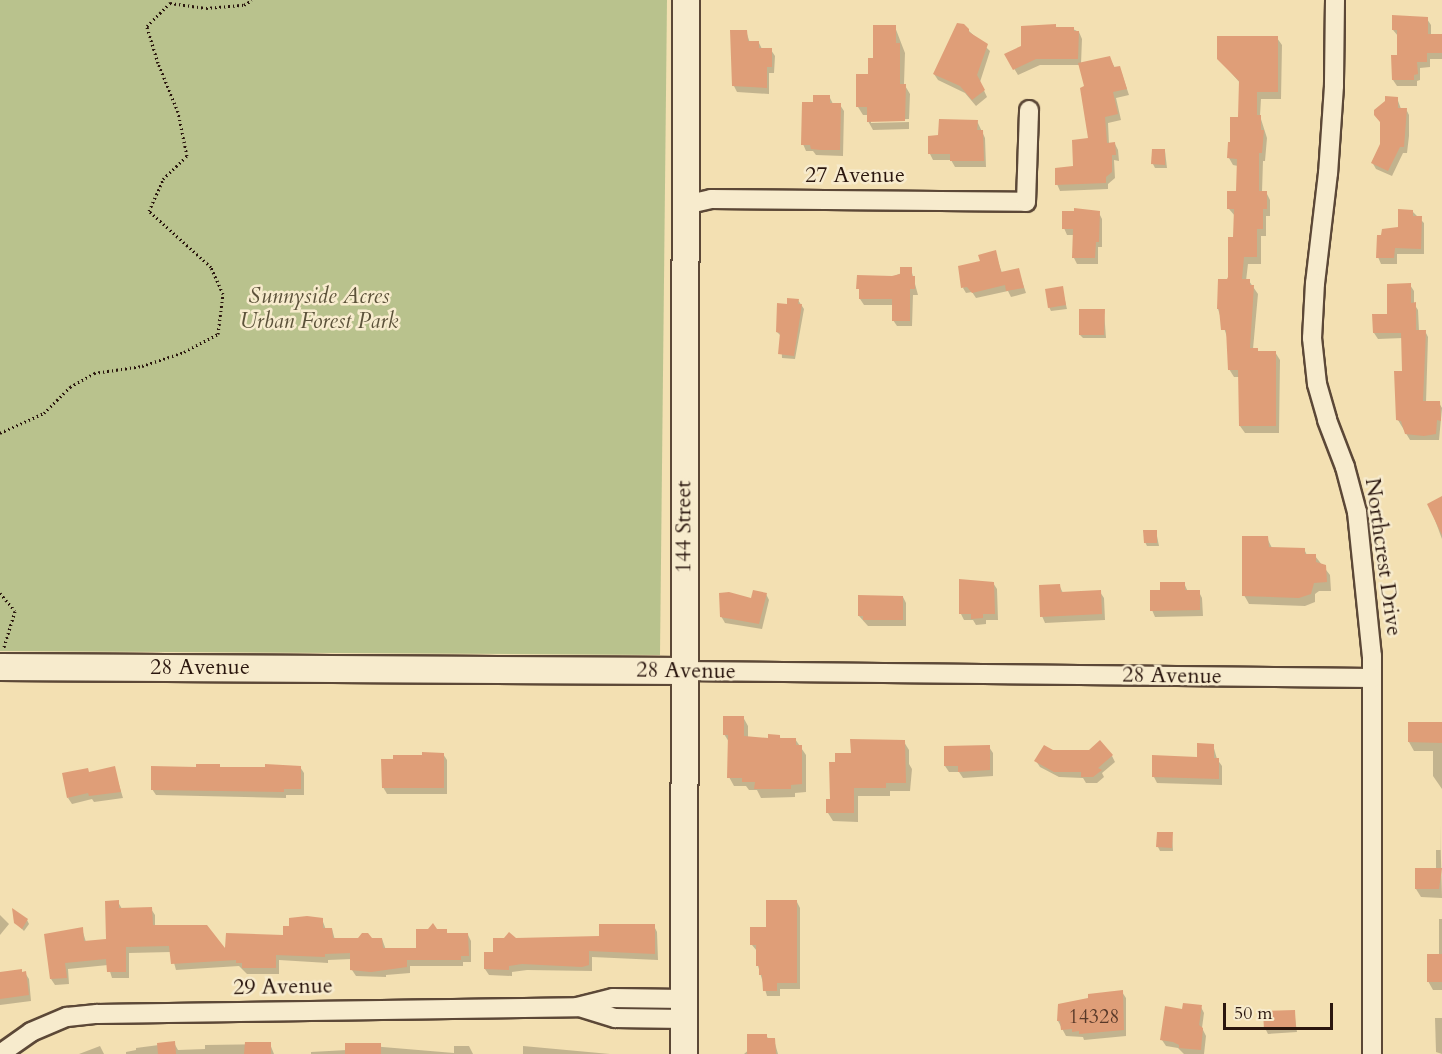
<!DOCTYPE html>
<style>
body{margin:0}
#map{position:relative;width:1442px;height:1054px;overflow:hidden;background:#f3e0b2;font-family:Cardo,serif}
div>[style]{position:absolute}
.green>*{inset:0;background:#b9c28d}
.shadow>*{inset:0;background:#0003}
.building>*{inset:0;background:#df9e78}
.path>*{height:3px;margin-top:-1.5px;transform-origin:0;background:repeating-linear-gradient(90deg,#2a160e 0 1.5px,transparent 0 4.5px)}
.roads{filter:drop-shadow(2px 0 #5c4837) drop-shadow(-2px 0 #5c4837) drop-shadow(0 2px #5c4837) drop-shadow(0 -2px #5c4837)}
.street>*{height:18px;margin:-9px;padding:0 9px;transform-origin:9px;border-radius:9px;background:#f7ebcd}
.secondary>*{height:26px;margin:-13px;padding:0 13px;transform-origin:13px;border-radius:13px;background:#f7ebcd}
span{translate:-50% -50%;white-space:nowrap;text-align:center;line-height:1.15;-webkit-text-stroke:5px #f7ebcd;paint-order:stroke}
.number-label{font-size:20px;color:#573828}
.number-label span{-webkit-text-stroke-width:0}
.street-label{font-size:22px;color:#2a160e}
.park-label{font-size:22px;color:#5c523a;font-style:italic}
.scale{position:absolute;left:1223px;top:1003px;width:110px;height:27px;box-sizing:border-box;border:3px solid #2a160e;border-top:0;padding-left:8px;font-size:18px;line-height:21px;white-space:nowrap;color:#2a160e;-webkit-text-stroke:4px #f7ebcd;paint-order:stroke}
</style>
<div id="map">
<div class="green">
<div style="clip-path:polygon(0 0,667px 0,660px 655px,0 651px)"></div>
</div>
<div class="shadow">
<div style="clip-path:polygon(1427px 19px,1431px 25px,1431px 36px,1442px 36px,1442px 59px,1430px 59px,1430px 67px,1420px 68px,1420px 80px,1417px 81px,1417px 86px,1397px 86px,1393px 80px,1398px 57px,1398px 36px,1393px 30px)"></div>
<div style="clip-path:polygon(895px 27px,905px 53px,904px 84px,910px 94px,909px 119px,871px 120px,871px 123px,909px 122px,909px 129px,873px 130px,868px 121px,868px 115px,863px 115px,858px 107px,874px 59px)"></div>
<div style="clip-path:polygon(1057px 29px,1073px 29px,1079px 32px,1082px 39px,1081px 64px,1109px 57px,1115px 68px,1119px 67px,1122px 74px,1129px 95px,1116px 98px,1121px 120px,1108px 123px,1109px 144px,1115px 144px,1118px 150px,1119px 161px,1114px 160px,1115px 178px,1108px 184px,1108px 189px,1060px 191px,1057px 184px,1075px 168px,1090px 139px,1086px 87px,1080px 65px,1040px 65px,1018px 75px,1006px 55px)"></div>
<div style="clip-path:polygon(968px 30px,990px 51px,980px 82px,987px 97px,976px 106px,965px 93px,938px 80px,934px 74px)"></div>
<div style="clip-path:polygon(746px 31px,750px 43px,759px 43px,762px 49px,771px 50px,775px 56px,774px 73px,769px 73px,769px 94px,737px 92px,734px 86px)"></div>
<div style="clip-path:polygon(1277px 38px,1282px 45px,1281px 99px,1261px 99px,1260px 116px,1267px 138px,1265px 161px,1263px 161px,1262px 192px,1266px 192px,1270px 200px,1270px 216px,1266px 216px,1266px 236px,1261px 236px,1261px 264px,1248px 264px,1246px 281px,1249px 281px,1258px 294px,1253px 349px,1259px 353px,1275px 352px,1280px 360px,1279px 433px,1245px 433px,1240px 426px,1240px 377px,1234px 377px,1229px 369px,1227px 337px,1218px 309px,1228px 281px,1235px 239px,1235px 216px,1229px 209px,1238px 192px,1238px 166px,1233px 165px,1229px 158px,1239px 118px,1241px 84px,1219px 59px)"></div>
<div style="clip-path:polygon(829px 96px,833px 104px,840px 105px,844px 111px,843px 156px,816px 155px,813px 151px,806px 151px,803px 144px,815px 103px)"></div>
<div style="clip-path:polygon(1397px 98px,1401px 109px,1406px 109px,1409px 115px,1409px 136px,1407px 153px,1403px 153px,1392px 176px,1376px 169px,1372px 162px,1381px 144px,1382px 124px,1375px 115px)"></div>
<div style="clip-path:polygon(977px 121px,985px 138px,986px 167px,955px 167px,951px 160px,933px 160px,930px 154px,930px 137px,939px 137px)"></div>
<div style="clip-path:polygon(1165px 151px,1167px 168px,1155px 168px,1153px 164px)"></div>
<div style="clip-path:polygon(1412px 211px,1424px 223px,1424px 254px,1397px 254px,1397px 264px,1381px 264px,1378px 257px)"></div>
<div style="clip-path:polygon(1099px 213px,1102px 219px,1102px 247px,1098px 247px,1098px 264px,1077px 264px,1074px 258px,1074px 235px,1067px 235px,1064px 228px)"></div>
<div style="clip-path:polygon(995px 252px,1002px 273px,1018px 269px,1026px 293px,1011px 297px,1008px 291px,976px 298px,972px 292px,966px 293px,963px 288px,981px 262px)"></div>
<div style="clip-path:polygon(911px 269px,918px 295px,913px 295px,912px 326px,897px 326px,893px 320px,893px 305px,864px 305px,860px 299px,892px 277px)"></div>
<div style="clip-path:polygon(1410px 285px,1414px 291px,1414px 304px,1418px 310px,1419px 331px,1425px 331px,1428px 337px,1426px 403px,1439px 403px,1442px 408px,1439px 440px,1410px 440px,1398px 420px,1403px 372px,1403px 338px,1378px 339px,1374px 333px)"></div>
<div style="clip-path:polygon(1062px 288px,1067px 309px,1051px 311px,1049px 307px)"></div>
<div style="clip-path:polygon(798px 300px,804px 309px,795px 359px,782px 358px,781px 336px,777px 332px,788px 306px)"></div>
<div style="clip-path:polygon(1104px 311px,1106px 338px,1083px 338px,1080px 335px)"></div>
<div style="clip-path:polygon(1442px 498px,1442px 539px,1429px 504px)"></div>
<div style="clip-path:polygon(1156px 531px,1159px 546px,1147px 546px,1145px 542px)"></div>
<div style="clip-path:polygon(1267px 538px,1272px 548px,1304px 549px,1307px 555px,1315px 556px,1330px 575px,1331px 591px,1319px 591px,1315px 594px,1315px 602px,1305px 606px,1249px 604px,1244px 595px)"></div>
<div style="clip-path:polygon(993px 583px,997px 589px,998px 620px,986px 620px,986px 624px,976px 625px,973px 620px,964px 620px,961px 614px)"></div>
<div style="clip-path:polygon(1184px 583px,1188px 592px,1199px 592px,1202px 598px,1203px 616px,1155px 617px,1152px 610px,1162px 591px)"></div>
<div style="clip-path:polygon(1059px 585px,1063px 593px,1100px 592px,1104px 598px,1105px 620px,1045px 623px,1042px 616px)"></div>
<div style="clip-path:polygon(766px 594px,769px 600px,762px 629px,725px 623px,721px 616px)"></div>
<div style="clip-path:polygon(903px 597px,906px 603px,906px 626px,868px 626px,859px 616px)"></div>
<div style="clip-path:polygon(743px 717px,748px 726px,748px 738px,770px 740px,779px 736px,781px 739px,795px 739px,806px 755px,806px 792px,795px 793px,795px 797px,761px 798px,757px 790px,749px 790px,746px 786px,734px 786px,729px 777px,729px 742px,724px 734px)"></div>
<div style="clip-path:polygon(1442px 724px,1442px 789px,1433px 776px,1433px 751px,1414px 751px,1409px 742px)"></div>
<div style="clip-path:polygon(904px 742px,909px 750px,909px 764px,912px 769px,910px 791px,890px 791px,890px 796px,858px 796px,858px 822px,833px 821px,828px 813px,836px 764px,852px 755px)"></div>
<div style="clip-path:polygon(1213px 745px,1217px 759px,1222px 766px,1222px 785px,1157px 783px,1154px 777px,1198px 758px)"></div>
<div style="clip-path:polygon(989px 747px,993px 753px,993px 776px,963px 778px,959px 772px,949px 772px,945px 766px)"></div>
<div style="clip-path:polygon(1053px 752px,1112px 756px,1115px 762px,1102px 773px,1104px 777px,1097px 783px,1086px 783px,1083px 778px,1059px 777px,1040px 767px,1036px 761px)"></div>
<div style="clip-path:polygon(443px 754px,447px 760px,447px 794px,387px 794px,383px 787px,395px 761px)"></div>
<div style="clip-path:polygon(300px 767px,304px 773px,304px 795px,286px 795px,286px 798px,156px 795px,152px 789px,221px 768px)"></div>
<div style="clip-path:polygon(114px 768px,123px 798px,94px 802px,92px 799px,72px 804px,68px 798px,89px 773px)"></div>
<div style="clip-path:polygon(1440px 822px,1442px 898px,1421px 897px,1416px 889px,1436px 870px,1436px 850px,1441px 850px)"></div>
<div style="clip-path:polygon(1172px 834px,1173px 851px,1160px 851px,1158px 847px)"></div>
<div style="clip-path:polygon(118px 902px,122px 909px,151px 909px,155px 915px,155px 926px,227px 952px,285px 936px,322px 919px,326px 930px,332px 929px,335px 940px,382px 939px,386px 950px,418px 950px,436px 931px,446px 930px,448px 935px,468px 935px,471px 941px,471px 962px,463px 962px,463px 966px,410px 966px,410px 973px,386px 975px,386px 977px,356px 976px,352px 970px,352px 959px,328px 960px,328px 963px,279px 960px,279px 974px,247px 974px,239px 966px,176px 970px,171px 952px,129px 953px,129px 978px,112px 978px,108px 965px,68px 969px,69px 984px,55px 985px,51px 979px,82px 929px,86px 942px,107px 941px)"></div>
<div style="clip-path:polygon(797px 902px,800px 908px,800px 989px,780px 989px,780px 996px,767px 996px,758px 966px,757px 951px,752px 945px)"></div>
<div style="clip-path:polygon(0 915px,9px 924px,0 935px)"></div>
<div style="clip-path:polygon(1439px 919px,1442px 919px,1442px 990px,1433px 990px,1428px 981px,1439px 955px)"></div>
<div style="clip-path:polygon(27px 920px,29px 924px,24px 931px,16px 923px)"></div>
<div style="clip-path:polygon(654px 926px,657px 932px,658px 960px,592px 957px,592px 971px,527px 970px,512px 972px,512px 976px,489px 975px,485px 969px,494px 954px,516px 939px,600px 938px)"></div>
<div style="clip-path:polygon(25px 973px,29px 979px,31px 1001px,0 1005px,0 975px)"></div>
<div style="clip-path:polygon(1122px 992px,1126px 998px,1126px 1036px,1084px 1040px,1083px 1037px,1066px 1036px,1058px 1021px)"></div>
<div style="clip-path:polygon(1201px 1007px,1204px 1013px,1202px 1028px,1206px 1036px,1204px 1054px,1184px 1054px,1178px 1048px,1166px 1046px,1162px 1040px,1184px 1011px)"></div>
<div style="clip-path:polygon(1294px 1011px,1297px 1032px,1268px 1034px,1266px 1030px)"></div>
<div style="clip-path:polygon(1435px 1018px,1442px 1018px,1442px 1054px,1436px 1052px)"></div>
<div style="clip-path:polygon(766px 1035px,769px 1040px,774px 1040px,778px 1054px,744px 1054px)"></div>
<div style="clip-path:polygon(174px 1043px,178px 1050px,205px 1049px,205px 1045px,270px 1044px,274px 1054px,126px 1054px,126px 1052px,136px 1050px,136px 1048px)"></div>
<div style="clip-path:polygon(347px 1044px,454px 1053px,454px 1046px,469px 1046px,473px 1054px,311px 1054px,311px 1052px,347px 1050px)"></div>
<div style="clip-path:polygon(100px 1046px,104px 1054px,79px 1054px)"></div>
<div style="clip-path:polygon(523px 1046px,610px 1054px,523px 1054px)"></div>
</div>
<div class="building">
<div style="clip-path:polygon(1392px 15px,1428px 17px,1428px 34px,1442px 34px,1442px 53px,1427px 53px,1427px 62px,1417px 62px,1418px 74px,1414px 75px,1414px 80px,1392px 80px,1391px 55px,1397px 55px,1397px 30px,1392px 30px)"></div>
<div style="clip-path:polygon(957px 23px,964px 24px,969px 29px,969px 32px,988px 44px,977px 75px,985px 90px,972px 100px,960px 86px,933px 74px)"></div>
<div style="clip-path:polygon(1056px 24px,1056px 27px,1074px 27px,1074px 31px,1079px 31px,1078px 59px,1036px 59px,1013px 70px,1004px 54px,1021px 46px,1021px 26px)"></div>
<div style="clip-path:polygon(873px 25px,896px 25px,896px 43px,900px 43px,900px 84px,906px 84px,905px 121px,867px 122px,867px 107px,856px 107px,856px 74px,868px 74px,868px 58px,873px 58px)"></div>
<div style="clip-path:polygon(730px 30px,747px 30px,748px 41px,759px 41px,759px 48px,772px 48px,772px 67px,767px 67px,767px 88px,732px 86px)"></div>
<div style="clip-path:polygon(1217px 36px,1278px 36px,1278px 92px,1257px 92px,1257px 115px,1261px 115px,1261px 130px,1264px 130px,1262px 153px,1259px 153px,1259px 191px,1267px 191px,1267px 209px,1263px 209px,1263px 229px,1257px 229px,1257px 257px,1244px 257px,1242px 279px,1250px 279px,1250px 285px,1254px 285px,1250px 348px,1258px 348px,1258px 351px,1276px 351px,1276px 426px,1239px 426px,1238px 370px,1228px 370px,1226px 330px,1221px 330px,1219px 309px,1217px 309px,1218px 279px,1227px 279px,1228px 277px,1228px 237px,1233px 237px,1234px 209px,1227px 209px,1227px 191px,1236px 191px,1237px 159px,1227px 158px,1228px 142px,1230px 142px,1230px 117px,1238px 117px,1239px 81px,1217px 59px)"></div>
<div style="clip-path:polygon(1110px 56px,1114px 67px,1120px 66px,1127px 89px,1113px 92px,1118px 114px,1105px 117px,1107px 143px,1115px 142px,1116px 155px,1112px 155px,1112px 172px,1106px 177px,1106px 183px,1055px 185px,1055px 168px,1073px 166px,1072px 140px,1088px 138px,1080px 88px,1084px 86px,1078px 63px)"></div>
<div style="clip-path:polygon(813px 95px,830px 95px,830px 103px,841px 103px,840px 150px,821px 150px,811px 149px,810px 145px,801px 145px,802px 102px,813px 102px)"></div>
<div style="clip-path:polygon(1385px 96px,1398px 97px,1398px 108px,1407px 108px,1404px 147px,1400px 147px,1388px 171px,1371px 163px,1380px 144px,1380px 122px,1374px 115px,1374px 110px,1385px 101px)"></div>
<div style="clip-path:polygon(939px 119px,978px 120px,977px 130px,983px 130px,984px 161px,950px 161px,950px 154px,928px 154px,928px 136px,938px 135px)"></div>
<div style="clip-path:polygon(1152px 149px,1165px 149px,1165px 165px,1151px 164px)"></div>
<div style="clip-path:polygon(1074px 208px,1100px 211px,1099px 242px,1096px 242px,1095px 258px,1072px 258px,1073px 229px,1062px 229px,1062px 211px,1074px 211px)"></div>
<div style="clip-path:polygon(1398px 209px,1413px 210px,1413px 216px,1422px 216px,1421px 249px,1395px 248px,1394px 258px,1376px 258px,1377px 235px,1381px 235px,1382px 229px,1398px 227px)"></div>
<div style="clip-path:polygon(996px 250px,1001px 272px,1019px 268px,1024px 288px,1006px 291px,1005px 285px,972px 293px,967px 287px,961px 288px,958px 266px,980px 261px,978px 255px)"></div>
<div style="clip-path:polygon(900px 267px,912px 267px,912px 276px,915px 276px,915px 289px,910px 289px,910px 321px,892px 321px,892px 299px,859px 299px,859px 289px,856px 289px,857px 275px,892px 276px,900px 274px)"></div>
<div style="clip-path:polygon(1411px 283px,1411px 303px,1416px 302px,1416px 330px,1426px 330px,1423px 401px,1440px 401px,1441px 421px,1437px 420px,1436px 434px,1424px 436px,1405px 434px,1401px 421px,1396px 420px,1394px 371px,1402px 371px,1401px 333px,1373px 333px,1372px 314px,1387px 314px,1387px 284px)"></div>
<div style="clip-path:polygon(1063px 286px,1066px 305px,1048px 308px,1045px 289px)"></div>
<div style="clip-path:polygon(787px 298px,799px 299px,798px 304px,802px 304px,794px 356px,778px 354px,780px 333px,776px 332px,777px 303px,787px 304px)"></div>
<div style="clip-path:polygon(1079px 309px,1105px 309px,1104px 335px,1079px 335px)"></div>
<div style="clip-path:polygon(1442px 496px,1442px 535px,1427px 504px)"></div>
<div style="clip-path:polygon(1143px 530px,1157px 530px,1157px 543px,1144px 543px)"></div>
<div style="clip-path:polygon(1242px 536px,1268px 536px,1269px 547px,1305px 548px,1305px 554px,1316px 554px,1316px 562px,1326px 565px,1327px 582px,1314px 583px,1311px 594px,1299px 598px,1242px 596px)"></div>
<div style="clip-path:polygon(959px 579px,994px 582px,995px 614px,983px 614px,983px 618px,971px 619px,971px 614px,959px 614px)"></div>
<div style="clip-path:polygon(1160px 582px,1185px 582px,1185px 590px,1200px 590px,1200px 610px,1150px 611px,1150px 590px,1160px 590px)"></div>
<div style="clip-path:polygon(1060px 584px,1061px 592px,1101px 590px,1102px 614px,1040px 617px,1039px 585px)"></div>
<div style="clip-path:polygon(753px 590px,767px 593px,759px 624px,720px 617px,719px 593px,729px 592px,751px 598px)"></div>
<div style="clip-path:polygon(858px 595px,903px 596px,903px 620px,863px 620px,863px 616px,858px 616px)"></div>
<div style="clip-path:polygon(723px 716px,744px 716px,744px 736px,768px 738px,768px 734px,780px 735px,780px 738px,796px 738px,796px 745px,802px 745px,802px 784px,791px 785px,791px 789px,754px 789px,755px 782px,742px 782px,742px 778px,727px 778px,728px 735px,723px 735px)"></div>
<div style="clip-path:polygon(1408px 722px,1442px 722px,1442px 743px,1408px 742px)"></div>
<div style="clip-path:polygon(850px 739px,905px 740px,906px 783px,886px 783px,886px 788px,854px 788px,854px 813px,826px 813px,826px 799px,830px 799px,829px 762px,835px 762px,835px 753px,851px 753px)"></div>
<div style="clip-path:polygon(1100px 740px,1113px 755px,1098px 768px,1102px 770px,1093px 777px,1081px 777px,1081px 772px,1054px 772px,1034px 761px,1044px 745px,1053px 750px,1089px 750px)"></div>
<div style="clip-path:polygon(1197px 743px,1214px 744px,1214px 758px,1219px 758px,1219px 779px,1152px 777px,1152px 755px,1197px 757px)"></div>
<div style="clip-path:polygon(990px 745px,990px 770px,958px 772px,958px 766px,944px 766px,944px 746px)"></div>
<div style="clip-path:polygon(422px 752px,444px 753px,444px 788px,382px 788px,381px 759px,393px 759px,393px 755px,422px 755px)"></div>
<div style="clip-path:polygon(196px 764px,220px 764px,220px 767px,265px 767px,265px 764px,301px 766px,301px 789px,284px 789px,284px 792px,151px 790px,151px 766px,196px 767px)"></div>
<div style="clip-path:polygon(115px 766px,121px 792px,89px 796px,88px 793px,67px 798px,62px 773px,88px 768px,89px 772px)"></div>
<div style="clip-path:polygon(1157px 832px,1173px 832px,1172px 848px,1156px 847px)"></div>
<div style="clip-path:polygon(1415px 868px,1442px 868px,1439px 889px,1415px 889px)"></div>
<div style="clip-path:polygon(119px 900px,119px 908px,152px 907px,153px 925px,207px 925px,225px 948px,226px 933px,283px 935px,283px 926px,289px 926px,289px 918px,307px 916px,323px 918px,323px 928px,332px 928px,333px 938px,358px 938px,362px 933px,368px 933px,372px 938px,382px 938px,383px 948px,416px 948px,416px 929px,428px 929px,433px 923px,437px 929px,447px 929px,447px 933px,468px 933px,469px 956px,461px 956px,461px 960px,407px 960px,407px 967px,371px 972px,350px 970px,350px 953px,325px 954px,325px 957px,276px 955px,276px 968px,242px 968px,242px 963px,236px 963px,236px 960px,171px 964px,169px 946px,126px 947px,126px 972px,107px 972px,106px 959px,65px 963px,67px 978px,50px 979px,44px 934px,83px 927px,84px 941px,106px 939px,105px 901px)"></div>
<div style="clip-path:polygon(766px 900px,797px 900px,797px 983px,777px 983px,777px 991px,763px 991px,762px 975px,759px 975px,759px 966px,756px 966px,756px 945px,750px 945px,750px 927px,766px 927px)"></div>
<div style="clip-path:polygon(12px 908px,28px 919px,22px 929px,14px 923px)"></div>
<div style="clip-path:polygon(599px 924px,655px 924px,655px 954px,589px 951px,589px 965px,582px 967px,522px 964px,509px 966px,509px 970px,484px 969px,484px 952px,493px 952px,493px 938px,504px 938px,509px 932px,516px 938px,599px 936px)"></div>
<div style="clip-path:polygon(1427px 954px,1442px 954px,1442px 982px,1427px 982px)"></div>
<div style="clip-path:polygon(22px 969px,22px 972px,26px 971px,29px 995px,0 999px,0 972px)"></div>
<div style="clip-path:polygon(1123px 990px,1124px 1030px,1079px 1034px,1079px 1031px,1072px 1032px,1072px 1029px,1061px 1030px,1060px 1021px,1057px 1021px,1058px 1004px,1088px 998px,1088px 994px)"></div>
<div style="clip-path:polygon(1183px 1003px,1202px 1005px,1199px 1025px,1203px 1028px,1201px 1050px,1179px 1048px,1179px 1045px,1173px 1042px,1160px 1040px,1165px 1006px,1182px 1009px)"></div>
<div style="clip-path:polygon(1295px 1010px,1296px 1029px,1264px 1030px,1263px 1011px)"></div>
<div style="clip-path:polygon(747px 1034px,767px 1034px,767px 1038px,775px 1038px,776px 1054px,747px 1054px)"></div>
<div style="clip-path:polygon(175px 1041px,176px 1054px,158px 1054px,157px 1043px)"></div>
<div style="clip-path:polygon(245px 1042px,271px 1042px,271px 1054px,244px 1054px)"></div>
<div style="clip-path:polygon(345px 1043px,381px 1043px,381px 1054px,345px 1054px)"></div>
</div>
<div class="path">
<div style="left:0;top:433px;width:48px;rotate:-24.4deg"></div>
<div style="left:44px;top:413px;width:37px;rotate:-45deg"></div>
<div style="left:70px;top:387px;width:28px;rotate:-30deg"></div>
<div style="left:94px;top:373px;width:49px;rotate:-8.3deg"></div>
<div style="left:142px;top:366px;width:44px;rotate:-18.4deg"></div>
<div style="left:184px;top:352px;width:38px;rotate:-28deg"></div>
<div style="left:218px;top:334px;width:40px;rotate:-82.9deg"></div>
<div style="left:223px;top:294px;width:30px;rotate:-114deg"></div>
<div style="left:211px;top:267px;width:84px;rotate:-137.9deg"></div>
<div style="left:149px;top:211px;width:35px;rotate:-66deg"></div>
<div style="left:163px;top:179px;width:33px;rotate:-44deg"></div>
<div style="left:187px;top:156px;width:45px;rotate:-101.6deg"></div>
<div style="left:178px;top:112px;width:53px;rotate:-112.2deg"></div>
<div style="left:158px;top:63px;width:39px;rotate:-107deg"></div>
<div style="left:147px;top:26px;width:33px;rotate:-45deg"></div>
<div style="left:170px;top:3px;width:36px;rotate:8deg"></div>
<div style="left:206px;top:8px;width:38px;rotate:-5deg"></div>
<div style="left:244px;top:5px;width:9px;rotate:-32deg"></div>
<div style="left:0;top:593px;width:23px;rotate:50deg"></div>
<div style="left:15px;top:611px;width:39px;rotate:107deg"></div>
</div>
<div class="roads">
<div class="street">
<div style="left:1335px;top:0;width:86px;rotate:90.7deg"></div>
<div style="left:1334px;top:86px;width:87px;rotate:93.9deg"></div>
<div style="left:1328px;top:173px;width:111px;rotate:96.7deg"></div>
<div style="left:1315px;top:283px;width:55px;rotate:93.1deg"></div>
<div style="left:1312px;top:338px;width:46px;rotate:83.8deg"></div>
<div style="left:1317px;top:384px;width:37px;rotate:74deg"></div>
<div style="left:1327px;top:420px;width:50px;rotate:69deg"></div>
<div style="left:1345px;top:467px;width:47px;rotate:75.1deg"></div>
<div style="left:1357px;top:512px;width:145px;rotate:84.1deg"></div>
<div style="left:1372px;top:656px;width:398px;rotate:90deg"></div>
<div style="left:685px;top:205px;width:27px;rotate:-13deg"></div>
<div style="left:711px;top:199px;width:315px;rotate:0.5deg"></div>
<div style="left:1026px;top:202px;width:92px;rotate:-88.1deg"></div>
<div style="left:684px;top:671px;width:688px;rotate:0.58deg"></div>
<div style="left:579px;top:1007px;width:38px;rotate:17deg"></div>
<div style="left:615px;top:1018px;width:69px;rotate:0.8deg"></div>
<div style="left:0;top:1054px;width:38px;rotate:-35deg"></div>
<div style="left:31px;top:1032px;width:39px;rotate:-23deg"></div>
<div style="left:67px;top:1017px;width:30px;rotate:-6deg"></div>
<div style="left:97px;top:1014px;width:480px;rotate:-0.8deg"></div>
<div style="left:577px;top:1007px;width:37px;rotate:-14deg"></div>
<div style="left:613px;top:998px;width:71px;rotate:0.8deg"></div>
</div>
<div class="secondary">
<div style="left:0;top:667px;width:684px;rotate:0.34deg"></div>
<div style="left:684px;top:1054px;width:1054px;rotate:-89.89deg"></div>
</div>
</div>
<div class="number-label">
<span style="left:1094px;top:1016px">14328</span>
</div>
<div class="street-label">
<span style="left:855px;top:176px">27 Avenue</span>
<span style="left:684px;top:527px;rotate:-90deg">144 Street</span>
<span style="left:1383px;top:557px;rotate:82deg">Northcrest Drive</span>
<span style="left:200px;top:668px">28 Avenue</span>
<span style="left:686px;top:671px;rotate:1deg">28 Avenue</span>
<span style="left:1172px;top:676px;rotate:1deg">28 Avenue</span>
<span style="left:283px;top:987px;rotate:-1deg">29 Avenue</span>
</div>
<div class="park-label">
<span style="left:319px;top:309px">Sunnyside Acres<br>Urban Forest Park</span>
</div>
<div class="scale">50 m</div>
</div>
